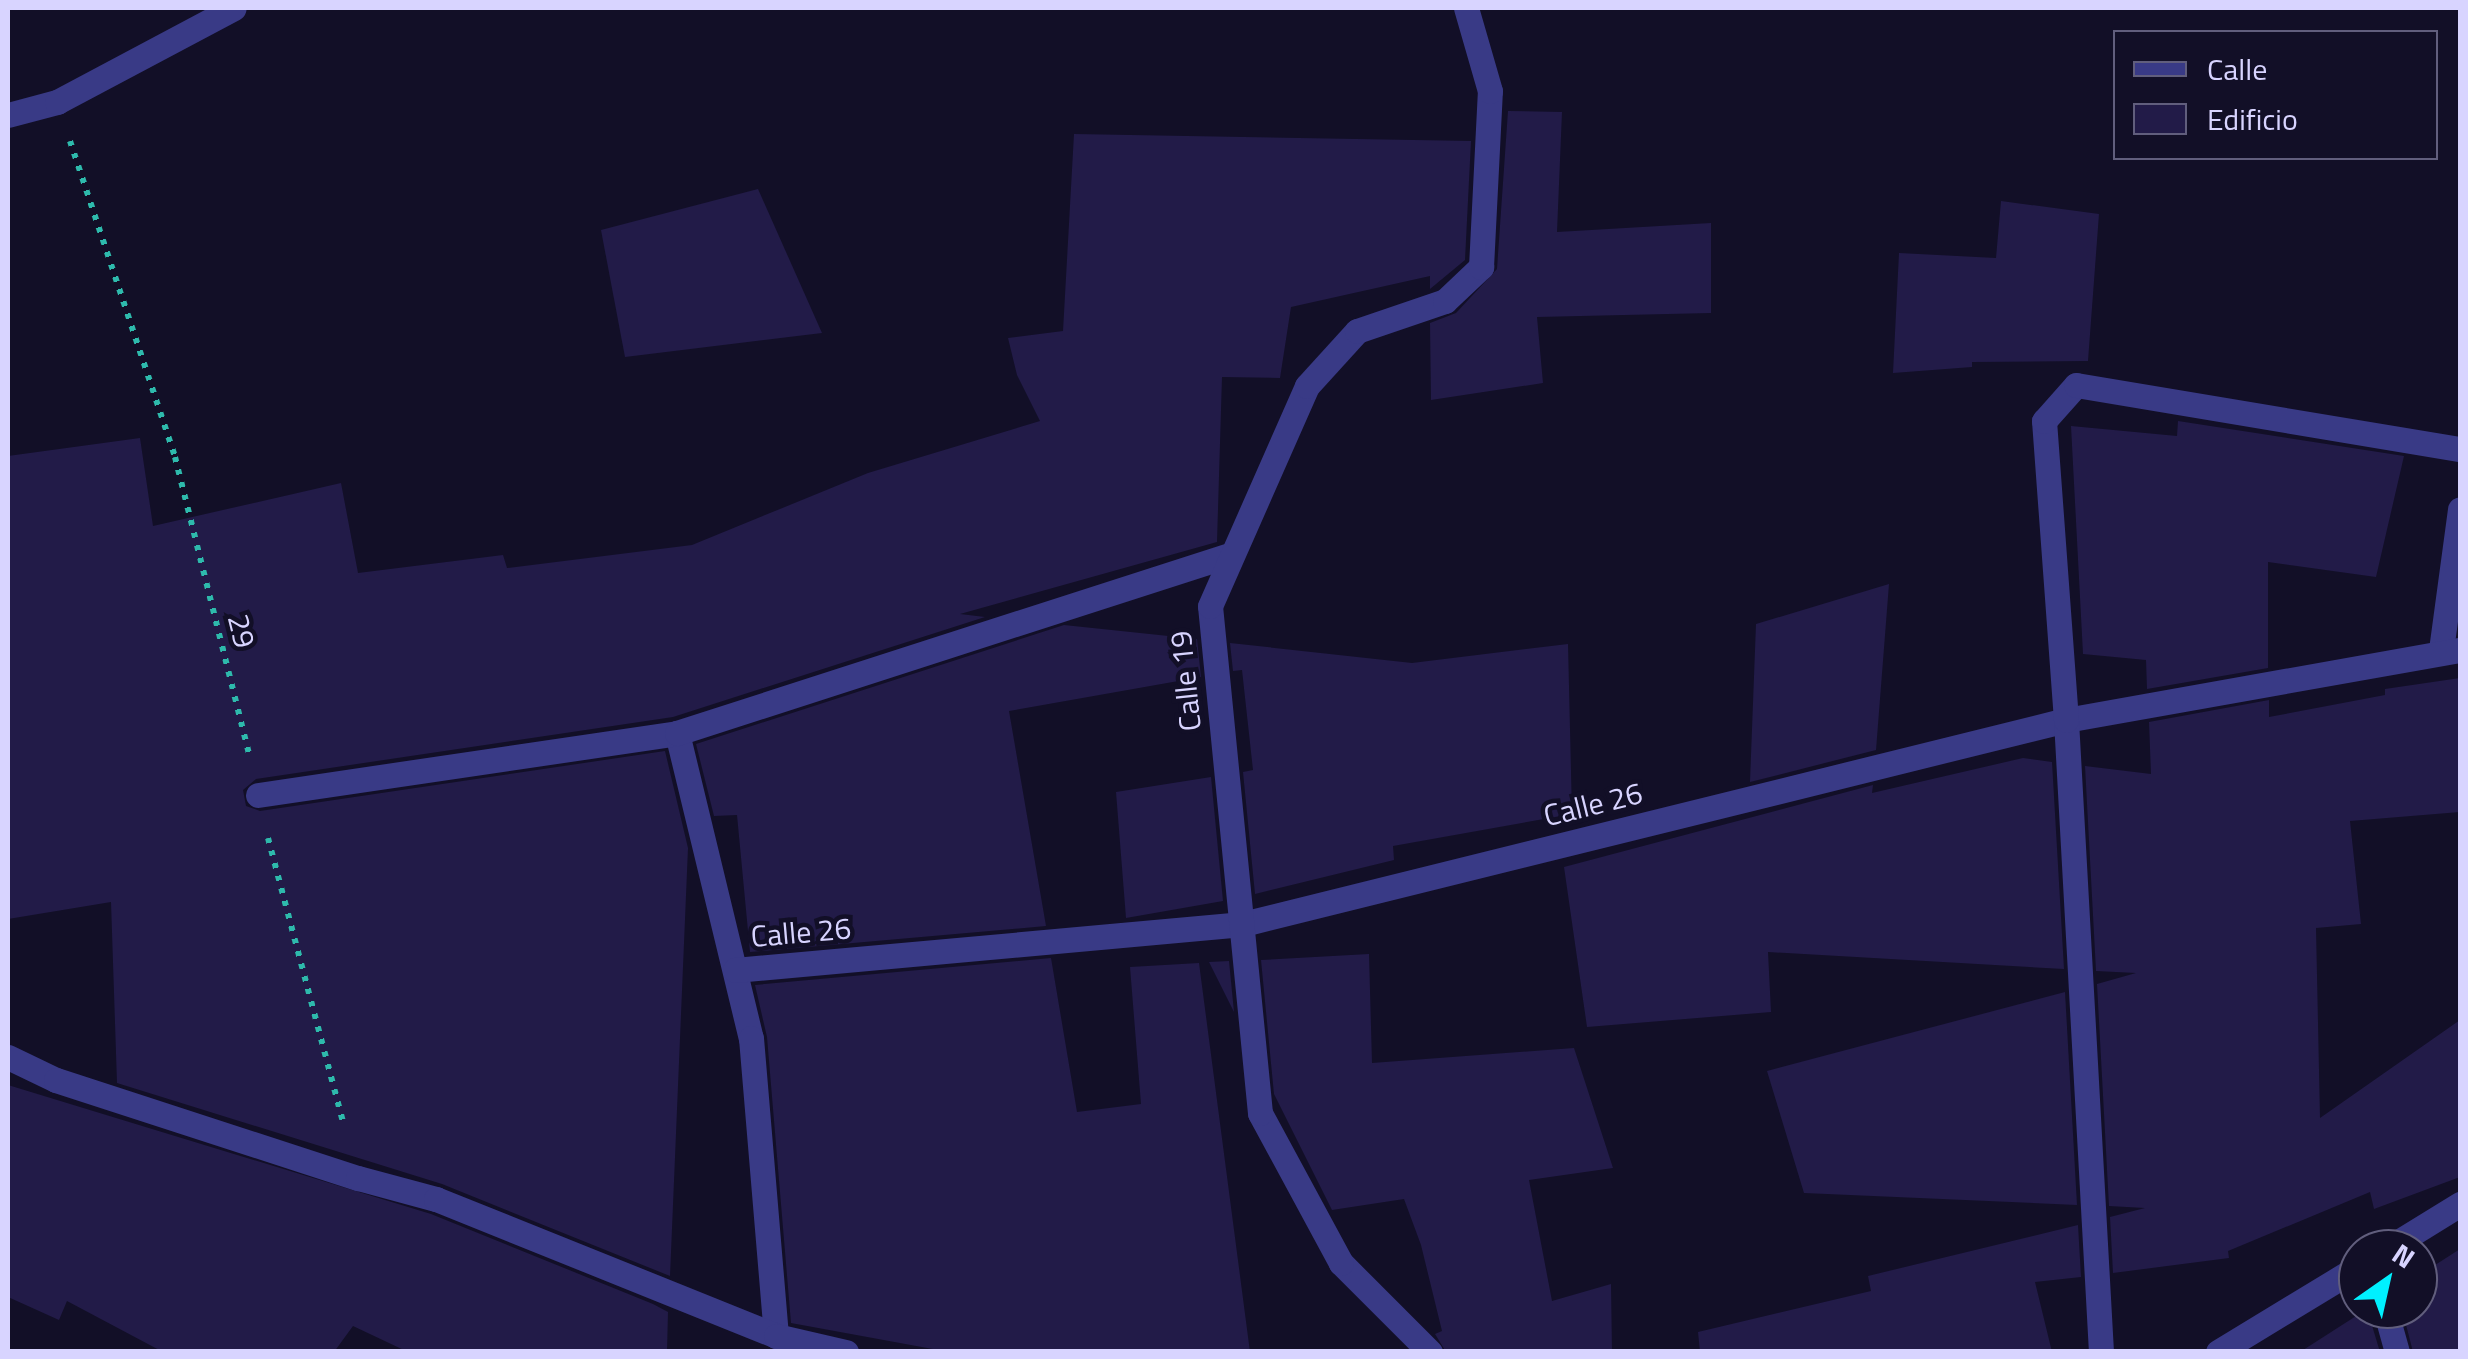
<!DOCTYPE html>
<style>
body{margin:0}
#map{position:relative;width:2468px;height:1359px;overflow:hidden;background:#120f27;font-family:"Titillium Web",sans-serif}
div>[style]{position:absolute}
.building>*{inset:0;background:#221b48}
.path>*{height:6px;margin-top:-3px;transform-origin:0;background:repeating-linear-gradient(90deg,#2ebaac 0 5px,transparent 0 13px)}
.minor>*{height:25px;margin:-12.5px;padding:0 12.5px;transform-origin:12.5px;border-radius:12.5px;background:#393a86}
span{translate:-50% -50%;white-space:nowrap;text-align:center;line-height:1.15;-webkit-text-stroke:9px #120f27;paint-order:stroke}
.street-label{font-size:30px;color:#d8d4ff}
.frame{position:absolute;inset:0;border:10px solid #d8d4ff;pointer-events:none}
.legend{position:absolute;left:2113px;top:30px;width:325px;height:130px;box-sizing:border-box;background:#120f27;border:2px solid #615e7d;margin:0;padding:12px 18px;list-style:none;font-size:30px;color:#d8d4ff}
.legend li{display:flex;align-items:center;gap:20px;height:50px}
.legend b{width:50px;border:2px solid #615e7d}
.north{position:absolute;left:2338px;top:1229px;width:100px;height:100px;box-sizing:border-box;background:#120f27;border:2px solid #615e7d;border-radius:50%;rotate:34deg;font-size:28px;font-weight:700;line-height:40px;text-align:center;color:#d8d4ff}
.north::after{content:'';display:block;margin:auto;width:35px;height:45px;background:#00f0ff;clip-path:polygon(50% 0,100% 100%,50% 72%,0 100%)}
</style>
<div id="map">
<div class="building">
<div style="clip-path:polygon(1508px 111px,1562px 112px,1557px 232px,1711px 223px,1711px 313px,1537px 317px,1543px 383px,1431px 400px,1430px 323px,1456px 313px,1497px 269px)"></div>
<div style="clip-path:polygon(1074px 134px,1471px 141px,1465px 260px,1430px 289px,1430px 276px,1291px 307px,1280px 378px,1222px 377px,1217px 542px,960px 614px,985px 617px,673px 717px,256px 779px,243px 790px,246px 806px,260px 811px,665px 751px,688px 848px,670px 1276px,442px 1184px,117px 1083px,111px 902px,8px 919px,8px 456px,140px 438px,153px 526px,341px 483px,358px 573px,503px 555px,507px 568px,692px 545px,868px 473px,1040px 421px,1017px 375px,1008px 338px,1063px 331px)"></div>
<div style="clip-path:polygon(758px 189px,822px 333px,625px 357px,601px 230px)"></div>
<div style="clip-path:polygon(2001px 201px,2099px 214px,2088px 361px,1972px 362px,1972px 367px,1893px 373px,1899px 253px,1996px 258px)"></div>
<div style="clip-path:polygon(2178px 421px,2404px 456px,2376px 577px,2268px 562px,2268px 668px,2147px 689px,2146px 660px,2083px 654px,2071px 426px,2177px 436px)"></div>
<div style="clip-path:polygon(1889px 584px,1876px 750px,1750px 782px,1756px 624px)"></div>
<div style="clip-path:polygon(1064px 625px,1197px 639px,1201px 677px,1009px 711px,1046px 926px,750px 952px,737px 815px,714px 816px,696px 744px)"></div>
<div style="clip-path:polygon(1230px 643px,1412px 663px,1568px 644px,1572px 814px,1393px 846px,1394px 860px,1255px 894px,1243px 772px,1253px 770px,1242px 670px,1233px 671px)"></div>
<div style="clip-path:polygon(2460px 678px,2460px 812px,2350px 821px,2361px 924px,2316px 928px,2320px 1118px,2460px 1020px,2460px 1177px,2374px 1209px,2370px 1192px,2228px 1251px,2229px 1258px,2113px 1273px,2110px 1217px,2145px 1208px,2109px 1206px,2097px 984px,2136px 973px,2096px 971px,2085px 766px,2151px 774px,2149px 722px,2269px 700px,2269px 717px,2385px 695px,2385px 689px)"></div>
<div style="clip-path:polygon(2023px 758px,2052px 762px,2064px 969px,1768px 952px,1771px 1012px,1587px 1027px,1564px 867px,1873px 785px,1872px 793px)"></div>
<div style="clip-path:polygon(1211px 777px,1223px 901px,1126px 918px,1116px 792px)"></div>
<div style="clip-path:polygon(1369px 954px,1372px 1063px,1574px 1048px,1613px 1168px,1529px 1180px,1552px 1301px,1611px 1284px,1612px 1352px,1446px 1352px,1435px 1334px,1442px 1331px,1421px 1245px,1404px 1199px,1332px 1210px,1274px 1094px,1261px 960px)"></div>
<div style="clip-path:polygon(1051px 958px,1077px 1112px,1141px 1104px,1130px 967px,1199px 963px,1250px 1352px,949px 1352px,791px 1323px,767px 1037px,755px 985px)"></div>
<div style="clip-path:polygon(1229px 961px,1234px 1012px,1209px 962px)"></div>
<div style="clip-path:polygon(2065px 992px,2077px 1205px,1804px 1193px,1767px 1071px)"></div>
<div style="clip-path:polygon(8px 1085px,431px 1214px,653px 1304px,668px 1312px,667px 1352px,408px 1352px,353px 1326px,334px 1352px,163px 1352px,67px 1301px,59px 1320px,8px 1297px)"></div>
<div style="clip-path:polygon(2078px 1225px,2081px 1277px,2035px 1282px,2052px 1352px,1700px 1352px,1698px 1332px,1871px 1291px,1868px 1276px)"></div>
<div style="clip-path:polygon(2460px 1249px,2460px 1352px,2413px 1352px,2402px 1309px,2418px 1309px,2418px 1276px)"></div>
<div style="clip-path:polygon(2367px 1309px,2380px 1352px,2300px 1352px)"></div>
</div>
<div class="path">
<div style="left:70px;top:141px;width:333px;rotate:71.6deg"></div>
<div style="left:175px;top:457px;width:305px;rotate:76deg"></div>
<div style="left:268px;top:838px;width:298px;rotate:75.2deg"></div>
</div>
<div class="minor">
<div style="left:8px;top:115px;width:51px;rotate:-14.9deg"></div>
<div style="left:57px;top:102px;width:200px;rotate:-28deg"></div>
<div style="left:2441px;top:650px;width:142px;rotate:-82.3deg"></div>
<div style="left:677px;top:733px;width:314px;rotate:76.4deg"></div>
<div style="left:751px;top:1038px;width:299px;rotate:85.2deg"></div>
<div style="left:258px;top:795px;width:424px;rotate:-8.4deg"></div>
<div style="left:677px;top:733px;width:580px;rotate:-17.87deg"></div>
<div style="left:735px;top:970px;width:510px;rotate:-5.17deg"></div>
<div style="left:1243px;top:924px;width:848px;rotate:-13.92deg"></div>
<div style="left:2066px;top:720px;width:400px;rotate:-10.1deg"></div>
<div style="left:8px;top:1057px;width:53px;rotate:25.6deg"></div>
<div style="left:56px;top:1080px;width:318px;rotate:18deg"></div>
<div style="left:358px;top:1178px;width:81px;rotate:15.1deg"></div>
<div style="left:436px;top:1199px;width:367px;rotate:21.9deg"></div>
<div style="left:776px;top:1336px;width:72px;rotate:12.9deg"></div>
<div style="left:2387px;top:1249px;width:86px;rotate:-31.7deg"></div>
<div style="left:2385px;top:1309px;width:45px;rotate:74.4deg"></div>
<div style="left:1430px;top:1352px;width:126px;rotate:-135deg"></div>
<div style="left:1341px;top:1263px;width:170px;rotate:-118.4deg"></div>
<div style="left:1260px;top:1113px;width:509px;rotate:-95.63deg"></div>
<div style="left:1210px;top:606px;width:240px;rotate:-66.2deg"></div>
<div style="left:1307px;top:386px;width:74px;rotate:-47.7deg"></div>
<div style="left:1357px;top:331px;width:93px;rotate:-18.8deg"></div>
<div style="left:1445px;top:301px;width:50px;rotate:-43.4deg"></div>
<div style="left:1481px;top:267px;width:176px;rotate:-87.1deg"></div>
<div style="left:1490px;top:91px;width:86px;rotate:-106.1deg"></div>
<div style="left:2101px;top:1352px;width:633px;rotate:-93.17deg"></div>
<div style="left:2066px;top:720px;width:300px;rotate:-94.2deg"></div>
<div style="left:2044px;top:421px;width:48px;rotate:-48.4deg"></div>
<div style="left:2076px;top:385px;width:389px;rotate:9.5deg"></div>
<div style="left:2218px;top:1352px;width:164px;rotate:-31.3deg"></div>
</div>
<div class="street-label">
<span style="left:242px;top:631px;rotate:76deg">29</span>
<span style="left:1185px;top:681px;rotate:-96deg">Calle 19</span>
<span style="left:1593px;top:804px;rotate:-14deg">Calle 26</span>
<span style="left:801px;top:932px;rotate:-5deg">Calle 26</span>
</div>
<div class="frame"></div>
<ul class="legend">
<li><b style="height:12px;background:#393a86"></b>Calle</li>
<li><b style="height:28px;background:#221b48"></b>Edificio</li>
</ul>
<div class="north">N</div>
</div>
